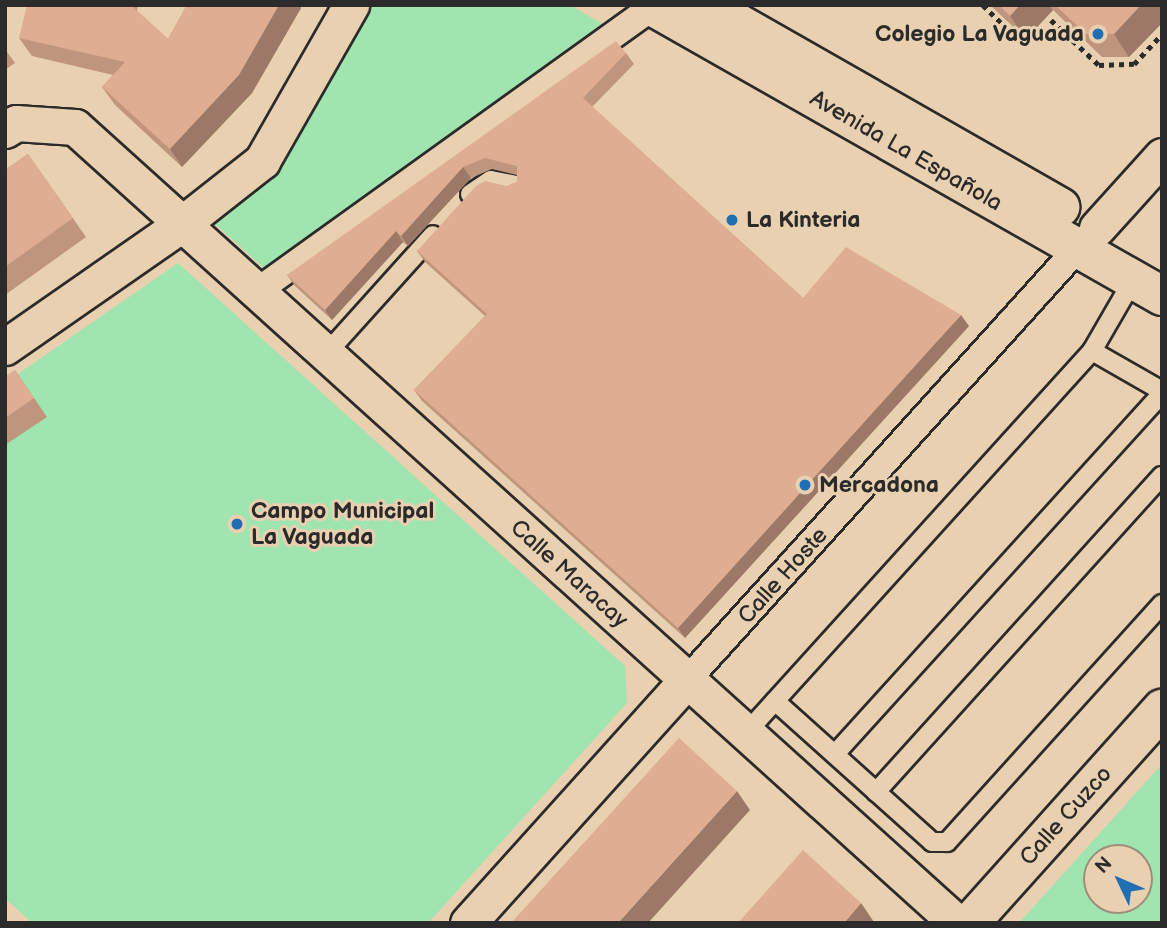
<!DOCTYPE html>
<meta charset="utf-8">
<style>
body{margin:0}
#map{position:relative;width:1167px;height:928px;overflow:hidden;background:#e9d0b1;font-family:"Balsamiq Sans",sans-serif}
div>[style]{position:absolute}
.green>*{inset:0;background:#a0e4af}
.path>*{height:4.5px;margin-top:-2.25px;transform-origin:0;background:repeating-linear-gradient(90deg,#2b2b2b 0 5px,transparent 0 10px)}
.roads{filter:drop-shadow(2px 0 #2b2b2b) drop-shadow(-2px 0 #2b2b2b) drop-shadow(0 2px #2b2b2b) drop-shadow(0 -2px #2b2b2b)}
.service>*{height:18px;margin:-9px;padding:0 9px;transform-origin:9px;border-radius:9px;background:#e9d0b1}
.pedestrian>*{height:26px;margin:-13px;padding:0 13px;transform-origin:13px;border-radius:13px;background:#e9d0b1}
.minor>*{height:35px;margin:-17.5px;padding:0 17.5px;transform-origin:17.5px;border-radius:17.5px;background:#e9d0b1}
.tertiary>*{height:38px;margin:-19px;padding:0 19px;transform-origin:19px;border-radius:19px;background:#e9d0b1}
.secondary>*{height:38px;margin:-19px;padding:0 19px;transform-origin:19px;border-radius:19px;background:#e9d0b1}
.wall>*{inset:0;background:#c0957d}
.shaded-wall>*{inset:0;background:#9c7966}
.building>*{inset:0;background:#dfad91}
.dots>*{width:19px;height:19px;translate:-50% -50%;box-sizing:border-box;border:4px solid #e9d0b1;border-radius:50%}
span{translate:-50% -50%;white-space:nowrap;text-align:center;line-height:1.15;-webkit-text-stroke:6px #e9d0b1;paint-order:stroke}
.poi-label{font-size:23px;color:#2b2b2b;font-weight:700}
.right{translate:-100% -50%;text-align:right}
.left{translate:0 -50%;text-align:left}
.street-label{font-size:23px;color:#2b2b2b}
.frame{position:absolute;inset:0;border:7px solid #2b2b2b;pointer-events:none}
.north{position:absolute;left:1083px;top:844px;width:70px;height:70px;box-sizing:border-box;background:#e9d0b1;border:2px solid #9d8e7b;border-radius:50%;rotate:314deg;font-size:19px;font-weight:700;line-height:28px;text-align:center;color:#2b2b2b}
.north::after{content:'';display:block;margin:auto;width:24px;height:32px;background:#1f6fb2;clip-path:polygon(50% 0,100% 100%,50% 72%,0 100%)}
</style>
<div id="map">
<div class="green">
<div style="clip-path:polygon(351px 5px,570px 5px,618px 33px,275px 278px,197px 208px,262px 161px)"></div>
<div style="clip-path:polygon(178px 263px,625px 666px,627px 703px,428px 923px,32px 923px,5px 898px,5px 383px)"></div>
<div style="clip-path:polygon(evenodd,1162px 764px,1162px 923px,1019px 923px,1162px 764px,1139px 858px,1139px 900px,1097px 900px,1097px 858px,1139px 858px)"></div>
</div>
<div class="path">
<div style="left:983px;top:5px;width:49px;rotate:44.2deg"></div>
<div style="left:1051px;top:20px;width:66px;rotate:43.2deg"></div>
<div style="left:1099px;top:65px;width:35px;rotate:-2deg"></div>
<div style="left:1134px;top:64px;width:41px;rotate:-47deg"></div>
</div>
<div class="roads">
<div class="service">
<div style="left:470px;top:194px;width:25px;rotate:-34deg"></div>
<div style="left:491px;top:180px;width:25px;rotate:11deg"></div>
<div style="left:1092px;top:351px;width:81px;rotate:29.7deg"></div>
<div style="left:325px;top:355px;width:161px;rotate:-48deg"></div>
<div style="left:775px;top:701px;width:211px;rotate:41.9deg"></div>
<div style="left:932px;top:842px;width:15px"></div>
<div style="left:947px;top:842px;width:321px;rotate:-47.9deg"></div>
<div style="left:746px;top:733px;width:515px;rotate:-47.83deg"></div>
<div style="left:1092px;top:351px;width:82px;rotate:-60deg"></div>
<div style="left:835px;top:754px;width:486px;rotate:-47.8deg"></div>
<div style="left:876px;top:792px;width:426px;rotate:-47.9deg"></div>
</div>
<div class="pedestrian">
<div style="left:256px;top:292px;width:489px;rotate:-35.7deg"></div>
<div style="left:687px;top:680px;width:598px;rotate:-47.85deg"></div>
</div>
<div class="minor">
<div style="left:5px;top:130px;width:13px;rotate:-32deg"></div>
<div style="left:16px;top:123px;width:59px;rotate:3.9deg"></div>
<div style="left:75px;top:127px;width:1188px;rotate:42.07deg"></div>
<div style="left:1097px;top:228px;width:97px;rotate:-47.9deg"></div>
<div style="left:5px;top:347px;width:216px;rotate:-34.8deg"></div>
<div style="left:182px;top:224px;width:102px;rotate:-38.2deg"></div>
<div style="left:262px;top:161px;width:180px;rotate:-60.3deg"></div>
<div style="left:468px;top:923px;width:327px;rotate:-48deg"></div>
</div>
<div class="tertiary">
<div style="left:650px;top:5px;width:589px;rotate:29.61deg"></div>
<div style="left:706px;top:5px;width:408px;rotate:29.7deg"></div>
</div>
<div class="secondary">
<div style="left:970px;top:923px;width:288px;rotate:-48.1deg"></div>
</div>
</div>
<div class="wall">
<div style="clip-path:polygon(138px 5px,137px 11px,168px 39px,187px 5px,299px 5px,301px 8px,252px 93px,182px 167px,115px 105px,102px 87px,113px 75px,32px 56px,19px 38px)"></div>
<div style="clip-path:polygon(990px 5px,1162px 5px,1162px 23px,1129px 57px,1102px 57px,1053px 10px,1026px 39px)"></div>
<div style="clip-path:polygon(5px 49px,15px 63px,5px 70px)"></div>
<div style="clip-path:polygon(626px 53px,634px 64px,592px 107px,803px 298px,969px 326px,685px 638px,422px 401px,414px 390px,485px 316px,425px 262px,417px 251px,507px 186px,517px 182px,517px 175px,492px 169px,471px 178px,408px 246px,403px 242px,332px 320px,295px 286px,287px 275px)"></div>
<div style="clip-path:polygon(28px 154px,86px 237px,5px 295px,5px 170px)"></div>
<div style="clip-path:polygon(15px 370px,47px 417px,5px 445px,5px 377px)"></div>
</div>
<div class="shaded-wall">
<div style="clip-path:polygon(279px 5px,299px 5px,301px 8px,252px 93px,182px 167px,170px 149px)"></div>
<div style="clip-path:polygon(1020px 5px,1049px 5px,1053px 10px,1026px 39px,1010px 16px)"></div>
<div style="clip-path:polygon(1141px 5px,1162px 5px,1162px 23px,1129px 57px,1114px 34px)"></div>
<div style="clip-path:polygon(463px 167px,471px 178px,408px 246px,401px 236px)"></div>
<div style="clip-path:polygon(396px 231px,403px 242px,332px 320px,325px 310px)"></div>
<div style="clip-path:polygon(961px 315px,969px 326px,685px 638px,678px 628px)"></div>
<div style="clip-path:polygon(737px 791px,750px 810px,648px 923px,618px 923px)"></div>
<div style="clip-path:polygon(861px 903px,874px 922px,873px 923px,844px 923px)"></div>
</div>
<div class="building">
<div style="clip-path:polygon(27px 5px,131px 5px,168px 39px,187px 5px,279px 5px,239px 75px,170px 149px,102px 87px,125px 62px,19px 38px)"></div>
<div style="clip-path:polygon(999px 5px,1020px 5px,1010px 16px)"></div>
<div style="clip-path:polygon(1055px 5px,1141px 5px,1114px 34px,1086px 34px)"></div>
<div style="clip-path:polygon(616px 41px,626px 53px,583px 98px,803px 298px,846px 247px,961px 315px,678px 628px,414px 390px,487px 314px,417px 251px,476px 186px,485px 181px,507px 186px,517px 182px,517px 166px,485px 158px,463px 167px,401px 236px,396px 231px,325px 310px,287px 275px)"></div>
<div style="clip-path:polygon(28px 154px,73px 218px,5px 267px,5px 170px)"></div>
<div style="clip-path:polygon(15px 370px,34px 398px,5px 418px,5px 377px)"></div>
<div style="clip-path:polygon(679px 738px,737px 791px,618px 923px,511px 923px)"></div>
<div style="clip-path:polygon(803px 850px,861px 903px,844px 923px,738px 923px)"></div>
</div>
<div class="dots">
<div style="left:1098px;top:34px;background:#1f6fb2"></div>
<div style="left:732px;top:220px;background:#1f6fb2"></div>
<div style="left:805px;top:485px;background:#1f6fb2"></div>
<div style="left:237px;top:524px;background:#1f6fb2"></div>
</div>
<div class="poi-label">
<span class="right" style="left:1084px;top:34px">Colegio La Vaguada</span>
<span class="left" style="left:746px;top:220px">La Kinteria</span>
<span class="left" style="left:819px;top:485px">Mercadona</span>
<span class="left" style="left:251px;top:524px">Campo Municipal<br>La Vaguada</span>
</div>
<div class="street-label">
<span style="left:906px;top:151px;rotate:30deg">Avenida La Española</span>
<span style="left:569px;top:574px;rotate:42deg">Calle Maracay</span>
<span style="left:783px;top:576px;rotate:-48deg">Calle Hoste</span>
<span style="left:1066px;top:816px;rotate:-48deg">Calle Cuzco</span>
</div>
<div class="frame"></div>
<div class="north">N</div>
</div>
